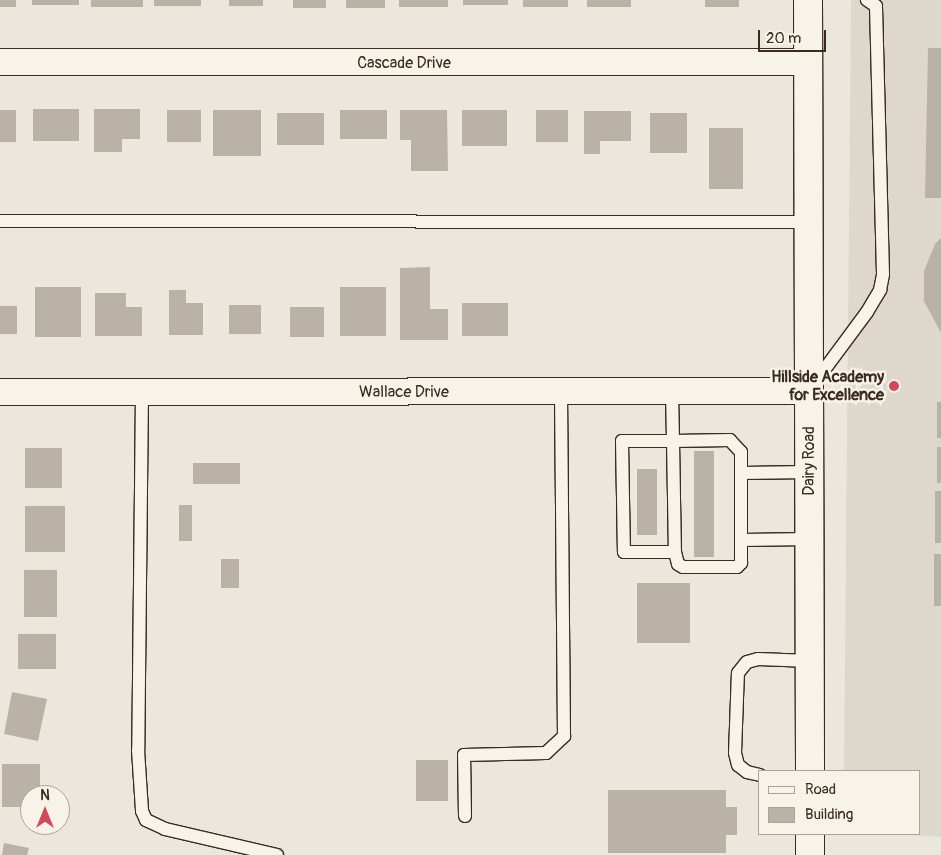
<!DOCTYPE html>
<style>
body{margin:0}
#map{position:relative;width:941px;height:855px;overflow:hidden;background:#ece7dc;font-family:Pangolin,sans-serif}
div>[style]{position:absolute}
.built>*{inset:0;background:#ddd7cc}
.building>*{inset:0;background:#bab2a7}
.roads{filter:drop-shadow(1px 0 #3b2a1e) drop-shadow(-1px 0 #3b2a1e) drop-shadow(0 1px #3b2a1e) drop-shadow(0 -1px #3b2a1e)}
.lane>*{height:12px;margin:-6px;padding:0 6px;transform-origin:6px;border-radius:6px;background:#f7f3e8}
.street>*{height:26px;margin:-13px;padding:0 13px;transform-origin:13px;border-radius:13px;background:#f7f3e8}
.secondary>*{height:28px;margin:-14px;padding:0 14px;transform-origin:14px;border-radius:14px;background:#f7f3e8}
.dots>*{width:14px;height:14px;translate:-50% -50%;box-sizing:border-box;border:2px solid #f7f3e8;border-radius:50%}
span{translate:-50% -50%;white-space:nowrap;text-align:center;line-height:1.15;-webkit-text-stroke:5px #f7f3e8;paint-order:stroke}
.street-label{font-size:16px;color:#3b2a1e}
.poi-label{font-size:16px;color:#3b2a1e;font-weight:700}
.right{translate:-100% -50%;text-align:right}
.legend{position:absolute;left:758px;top:770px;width:162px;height:65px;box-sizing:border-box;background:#f7f3e8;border:1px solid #aca397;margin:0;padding:6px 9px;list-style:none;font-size:15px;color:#3b2a1e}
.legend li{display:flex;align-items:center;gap:10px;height:25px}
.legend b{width:25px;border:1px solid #aca397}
.north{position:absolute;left:20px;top:785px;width:50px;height:50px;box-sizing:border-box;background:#f7f3e8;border:1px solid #aca397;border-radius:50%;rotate:0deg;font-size:14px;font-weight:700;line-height:20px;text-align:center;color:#3b2a1e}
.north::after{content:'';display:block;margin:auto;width:18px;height:22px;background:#d1495b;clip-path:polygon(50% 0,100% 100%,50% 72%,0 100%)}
.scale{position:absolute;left:758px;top:30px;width:68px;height:22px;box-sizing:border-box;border:2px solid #3b2a1e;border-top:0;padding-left:6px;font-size:15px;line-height:18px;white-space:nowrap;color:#3b2a1e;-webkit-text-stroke:4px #f7f3e8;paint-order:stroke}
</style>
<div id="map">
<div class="built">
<div style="clip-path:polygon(851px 0,941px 0,941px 837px,901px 834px,920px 834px,920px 771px,844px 771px)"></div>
</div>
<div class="building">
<div style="clip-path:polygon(0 0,16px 0,16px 7px,0 7px)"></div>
<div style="clip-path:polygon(32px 0,79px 0,79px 5px,32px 5px)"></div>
<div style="clip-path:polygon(91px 0,143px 0,143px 7px,91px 7px)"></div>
<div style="clip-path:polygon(154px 0,201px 0,201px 6px,154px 6px)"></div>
<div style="clip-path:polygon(229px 0,263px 0,263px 6px,229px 6px)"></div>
<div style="clip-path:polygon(293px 0,326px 0,326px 8px,293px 8px)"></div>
<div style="clip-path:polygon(346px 0,385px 0,385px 8px,346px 8px)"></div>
<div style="clip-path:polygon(399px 0,448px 0,448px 7px,399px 7px)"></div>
<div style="clip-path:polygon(463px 0,508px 0,508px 5px,463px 5px)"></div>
<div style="clip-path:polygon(523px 0,568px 0,568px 7px,523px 7px)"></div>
<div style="clip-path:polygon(587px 0,631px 0,631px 7px,587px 7px)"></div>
<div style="clip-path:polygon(705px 0,739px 0,739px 7px,705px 7px)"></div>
<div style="clip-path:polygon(928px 48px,941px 48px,941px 198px,925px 198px)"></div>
<div style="clip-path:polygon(33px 109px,79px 109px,79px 141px,33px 141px)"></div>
<div style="clip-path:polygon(94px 109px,140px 109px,140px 139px,122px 139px,122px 152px,94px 152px)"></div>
<div style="clip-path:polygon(0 110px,16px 110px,16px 142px,0 142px)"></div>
<div style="clip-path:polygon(167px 110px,201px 110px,201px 142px,167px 142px)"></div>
<div style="clip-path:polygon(213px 110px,261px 110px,261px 156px,213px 156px)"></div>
<div style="clip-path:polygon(340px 110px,387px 110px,387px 139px,340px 139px)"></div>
<div style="clip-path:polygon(400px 110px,447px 110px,448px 171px,411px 171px,411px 140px,400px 140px)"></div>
<div style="clip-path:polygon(462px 110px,507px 110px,507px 146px,462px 146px)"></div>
<div style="clip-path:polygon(536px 110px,568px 110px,568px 142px,536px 142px)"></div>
<div style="clip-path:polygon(584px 111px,631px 111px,631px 141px,600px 141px,600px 154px,584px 154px)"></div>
<div style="clip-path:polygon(277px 113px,324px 113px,324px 145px,277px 145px)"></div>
<div style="clip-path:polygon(650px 113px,687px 113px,687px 153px,650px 153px)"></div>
<div style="clip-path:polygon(709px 128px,743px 128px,743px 189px,709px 189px)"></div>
<div style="clip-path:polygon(941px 238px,941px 333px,924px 301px,924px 271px,935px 244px)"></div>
<div style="clip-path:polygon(430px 267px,430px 309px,448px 309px,448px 340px,400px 340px,400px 268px)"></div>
<div style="clip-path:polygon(35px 287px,81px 287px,81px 337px,35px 337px)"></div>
<div style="clip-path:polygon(340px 287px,386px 287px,386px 336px,340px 336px)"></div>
<div style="clip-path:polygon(169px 290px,186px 290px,186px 303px,203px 303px,203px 335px,169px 335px)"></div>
<div style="clip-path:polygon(95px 293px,126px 293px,126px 307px,142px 307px,142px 336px,95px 336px)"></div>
<div style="clip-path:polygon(462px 303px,508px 303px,508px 336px,462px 336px)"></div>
<div style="clip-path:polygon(229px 305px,261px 305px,261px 334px,229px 334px)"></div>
<div style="clip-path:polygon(0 306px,17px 306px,17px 334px,0 334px)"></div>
<div style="clip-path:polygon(290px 307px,324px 307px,324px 337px,290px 337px)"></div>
<div style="clip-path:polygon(937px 402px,941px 402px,941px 438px,937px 438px)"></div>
<div style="clip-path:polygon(937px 447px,941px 447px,941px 483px,937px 483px)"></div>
<div style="clip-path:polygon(25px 448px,62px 448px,62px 488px,25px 488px)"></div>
<div style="clip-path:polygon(694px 451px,714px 451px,714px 557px,694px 557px)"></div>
<div style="clip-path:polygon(193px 463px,240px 463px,240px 484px,193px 484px)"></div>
<div style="clip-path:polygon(637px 469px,657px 469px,657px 535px,637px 535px)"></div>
<div style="clip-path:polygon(935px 491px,941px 491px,941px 543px,935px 543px)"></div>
<div style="clip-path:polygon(179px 505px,192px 505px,192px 541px,179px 541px)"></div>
<div style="clip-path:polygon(25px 506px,65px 506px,65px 552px,25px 552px)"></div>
<div style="clip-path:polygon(934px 554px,941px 554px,941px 606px,934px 606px)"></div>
<div style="clip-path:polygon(221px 559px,239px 559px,239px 588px,221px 588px)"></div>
<div style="clip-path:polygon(24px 570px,57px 570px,57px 617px,24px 617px)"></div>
<div style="clip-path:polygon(637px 583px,690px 583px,690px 643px,637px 643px)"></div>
<div style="clip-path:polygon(18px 634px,56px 634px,56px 669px,18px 669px)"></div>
<div style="clip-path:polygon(12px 692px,47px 699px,38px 741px,4px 734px)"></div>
<div style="clip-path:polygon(416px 760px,448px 760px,448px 801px,416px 801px)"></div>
<div style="clip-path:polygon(2px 764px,40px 764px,40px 795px,30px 795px,30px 807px,2px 807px)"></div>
<div style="clip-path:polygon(608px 790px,726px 790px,726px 807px,737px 807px,737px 835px,726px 835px,726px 853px,608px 853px)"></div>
<div style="clip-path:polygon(4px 843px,29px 848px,27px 855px,2px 855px)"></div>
</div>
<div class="roads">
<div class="lane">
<div style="left:0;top:221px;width:809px;rotate:0.07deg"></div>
<div style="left:813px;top:385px;width:91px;rotate:-53.5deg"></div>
<div style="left:867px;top:312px;width:26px;rotate:-59deg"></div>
<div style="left:880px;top:290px;width:16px;rotate:-79deg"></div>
<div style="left:883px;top:274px;width:268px;rotate:-91.5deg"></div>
<div style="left:876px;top:6px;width:11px;rotate:-146deg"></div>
<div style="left:142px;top:392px;width:358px;rotate:90.6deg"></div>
<div style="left:138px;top:750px;width:61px;rotate:86.2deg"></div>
<div style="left:142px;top:811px;width:10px;rotate:66deg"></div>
<div style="left:146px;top:820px;width:21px;rotate:25deg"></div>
<div style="left:165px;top:829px;width:115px;rotate:13.1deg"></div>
<div style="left:672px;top:392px;width:49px;rotate:88.8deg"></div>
<div style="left:673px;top:441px;width:111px;rotate:89deg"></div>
<div style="left:675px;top:552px;width:12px;rotate:76deg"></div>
<div style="left:678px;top:564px;width:6px;rotate:31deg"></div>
<div style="left:683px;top:567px;width:54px"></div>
<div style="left:737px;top:567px;width:6px;rotate:-45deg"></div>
<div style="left:741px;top:563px;width:111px;rotate:-90deg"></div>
<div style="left:741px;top:452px;width:16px;rotate:-133deg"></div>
<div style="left:730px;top:440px;width:57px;rotate:179deg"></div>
<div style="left:673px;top:441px;width:51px;rotate:180deg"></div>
<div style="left:622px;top:441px;width:111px;rotate:89deg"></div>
<div style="left:624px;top:552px;width:51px"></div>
<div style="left:741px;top:473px;width:68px;rotate:-0.8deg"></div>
<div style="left:742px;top:540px;width:67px;rotate:-0.9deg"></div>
<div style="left:760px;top:775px;width:13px;rotate:-167deg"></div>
<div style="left:747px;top:772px;width:11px;rotate:-142deg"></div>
<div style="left:738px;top:765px;width:12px;rotate:-104deg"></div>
<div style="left:735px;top:753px;width:80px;rotate:-87.9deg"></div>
<div style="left:738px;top:673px;width:14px;rotate:-51deg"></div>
<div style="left:747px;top:662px;width:11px;rotate:-15deg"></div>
<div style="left:758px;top:659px;width:52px;rotate:2.2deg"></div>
<div style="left:465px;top:816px;width:61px;rotate:-90.9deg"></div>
<div style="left:464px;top:755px;width:82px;rotate:-1.4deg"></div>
<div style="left:546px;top:753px;width:25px;rotate:-43deg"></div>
<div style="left:564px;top:736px;width:344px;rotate:-90.5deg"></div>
</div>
<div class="street">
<div style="left:0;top:62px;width:808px"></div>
<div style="left:0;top:392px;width:809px;rotate:-0.07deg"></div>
</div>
<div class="secondary">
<div style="left:808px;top:0;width:771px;rotate:89.85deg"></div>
<div style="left:810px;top:834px;width:21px;rotate:90deg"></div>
</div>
</div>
<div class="dots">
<div style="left:894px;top:386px;background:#d1495b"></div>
</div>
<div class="street-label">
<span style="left:404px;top:63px">Cascade Drive</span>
<span style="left:404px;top:392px">Wallace Drive</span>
<span style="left:809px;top:461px;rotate:-90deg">Dairy Road</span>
</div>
<div class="poi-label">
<span class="right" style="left:884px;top:386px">Hillside Academy<br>for Excellence</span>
</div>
<ul class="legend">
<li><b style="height:6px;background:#f7f3e8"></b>Road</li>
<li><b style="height:14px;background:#bab2a7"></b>Building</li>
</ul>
<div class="north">N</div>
<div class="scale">20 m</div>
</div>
